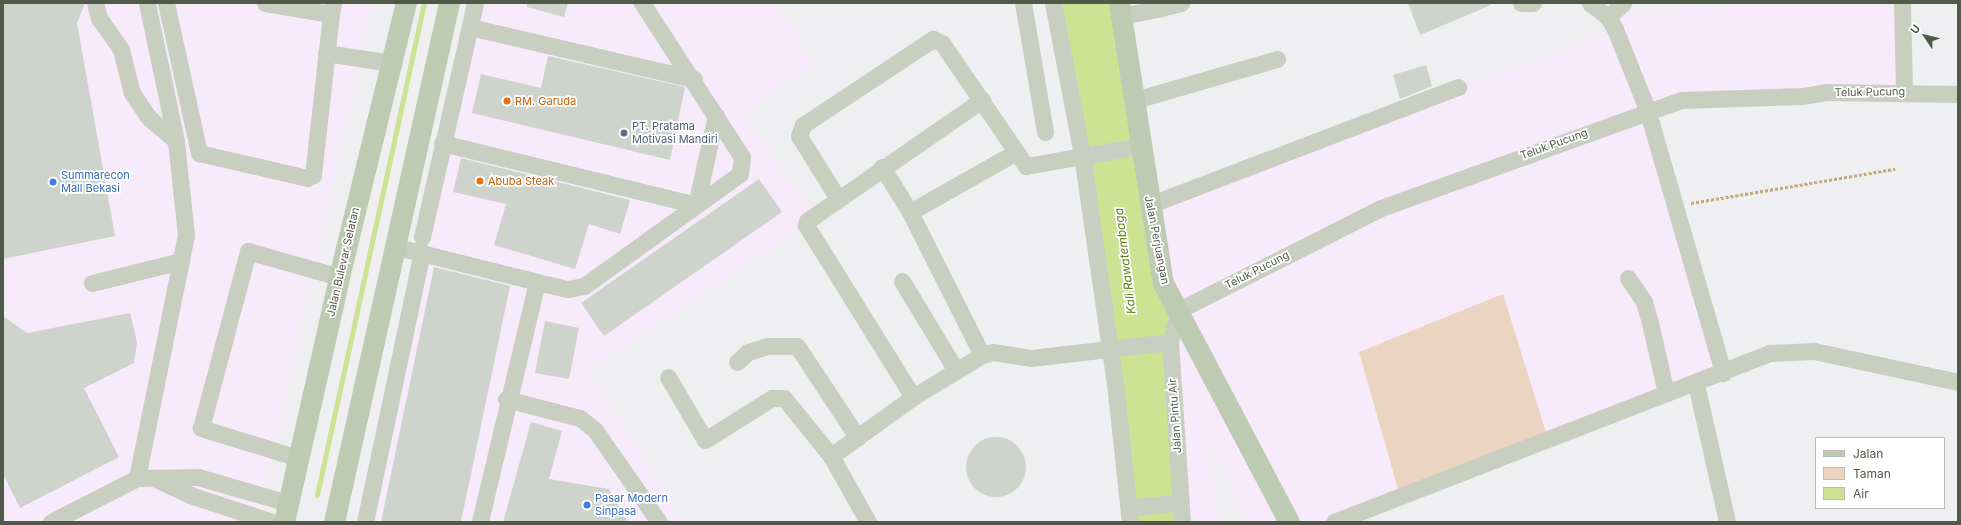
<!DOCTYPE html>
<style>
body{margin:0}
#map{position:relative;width:1961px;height:525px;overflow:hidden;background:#efeff1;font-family:Inter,sans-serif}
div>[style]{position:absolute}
.commercial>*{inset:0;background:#f7eafa}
.green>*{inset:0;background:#ebd5c1}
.water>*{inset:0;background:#cbe393}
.stream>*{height:5px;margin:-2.5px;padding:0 2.5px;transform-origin:2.5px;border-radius:2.5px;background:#cbe393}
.building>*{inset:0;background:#ced3cc}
.round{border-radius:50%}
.path>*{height:2.5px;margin-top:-1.25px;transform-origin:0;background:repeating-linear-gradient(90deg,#c5a87d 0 3px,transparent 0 5px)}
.minor>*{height:17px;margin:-8.5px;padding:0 8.5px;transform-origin:8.5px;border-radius:8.5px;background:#c8cfc1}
.major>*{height:21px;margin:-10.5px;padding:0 10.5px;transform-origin:10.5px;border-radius:10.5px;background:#bccbb1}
.dots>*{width:11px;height:11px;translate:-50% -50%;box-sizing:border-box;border:2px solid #fff;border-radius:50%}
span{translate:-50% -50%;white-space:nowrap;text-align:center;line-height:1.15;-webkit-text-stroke:3.5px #fff;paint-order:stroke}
.street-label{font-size:11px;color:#505a49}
.food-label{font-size:11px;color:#c56008}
.left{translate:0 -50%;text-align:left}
.service-label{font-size:11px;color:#4e5e75}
.shop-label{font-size:11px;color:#366cbe}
.water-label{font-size:12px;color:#618018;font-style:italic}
.frame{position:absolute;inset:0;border:4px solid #505a49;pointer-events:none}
.legend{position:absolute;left:1815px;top:437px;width:130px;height:72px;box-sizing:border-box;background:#fff;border:1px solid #b9bdb6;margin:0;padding:5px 7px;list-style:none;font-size:12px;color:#505a49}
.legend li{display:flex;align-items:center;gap:8px;height:20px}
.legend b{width:20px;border:1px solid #b9bdb6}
.north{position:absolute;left:1905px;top:16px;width:40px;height:40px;-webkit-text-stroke:3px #fff;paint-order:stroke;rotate:305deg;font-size:11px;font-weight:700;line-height:16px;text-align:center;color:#505a49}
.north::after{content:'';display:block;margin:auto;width:14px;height:18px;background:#505a49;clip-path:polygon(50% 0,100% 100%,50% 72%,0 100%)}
</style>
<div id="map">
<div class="commercial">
<div style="clip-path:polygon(3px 3px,373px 3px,258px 522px,3px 522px)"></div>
<div style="clip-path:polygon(475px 3px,775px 3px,816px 64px,742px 113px,817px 218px,589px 371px,685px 522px,356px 522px)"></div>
<div style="clip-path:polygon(1733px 3px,1902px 3px,1904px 91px,1647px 109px,1723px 373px,1334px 522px,1246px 522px,1203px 425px,1221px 522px,1182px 522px,1149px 205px,1615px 29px,1608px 17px)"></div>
</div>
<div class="green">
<div style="clip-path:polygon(1503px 294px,1548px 439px,1400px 496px,1359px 352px)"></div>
</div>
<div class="water">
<div style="clip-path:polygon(1053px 3px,1119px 3px,1173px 331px,1182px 522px,1130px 522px)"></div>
</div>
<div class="stream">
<div style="left:317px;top:495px;width:504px;rotate:-77.73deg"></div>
</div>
<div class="building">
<div style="clip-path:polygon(3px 3px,85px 3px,77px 23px,115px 236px,3px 259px)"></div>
<div style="clip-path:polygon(527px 3px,568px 3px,564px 17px,527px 7px)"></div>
<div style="clip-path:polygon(1408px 3px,1490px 3px,1491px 5px,1420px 35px)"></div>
<div style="clip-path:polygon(548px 56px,685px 87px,670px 160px,472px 113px,481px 74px,541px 88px)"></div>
<div style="clip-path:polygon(1426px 65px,1432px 86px,1400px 99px,1393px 75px)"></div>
<div style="clip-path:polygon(461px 158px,630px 200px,620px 234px,589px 224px,575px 269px,494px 245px,506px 204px,453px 192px)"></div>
<div style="clip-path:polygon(759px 179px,782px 212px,604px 336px,581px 303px)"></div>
<div style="clip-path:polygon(434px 267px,510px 286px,461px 522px,381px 522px)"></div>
<div style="clip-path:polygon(130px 313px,137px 342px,134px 363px,84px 388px,119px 457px,20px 508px,3px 474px,3px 316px,27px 333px)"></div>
<div style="clip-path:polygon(545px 321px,579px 328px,569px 379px,535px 373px)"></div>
<div style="clip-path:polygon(531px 422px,562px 431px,549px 479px,609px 489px,628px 522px,503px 522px)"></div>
<div class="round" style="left:966px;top:437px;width:60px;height:60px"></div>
</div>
<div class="path">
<div style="left:1691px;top:203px;width:207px;rotate:-9.5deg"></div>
</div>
<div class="minor">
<div style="left:95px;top:3px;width:16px;rotate:75deg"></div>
<div style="left:99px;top:18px;width:39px;rotate:55deg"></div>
<div style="left:121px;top:50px;width:44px;rotate:75.7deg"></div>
<div style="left:132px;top:93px;width:30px;rotate:56deg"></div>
<div style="left:149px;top:118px;width:35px;rotate:40deg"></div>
<div style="left:166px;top:3px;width:154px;rotate:77.6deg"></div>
<div style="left:199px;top:153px;width:111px;rotate:13deg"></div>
<div style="left:307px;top:178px;width:7px;rotate:-27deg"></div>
<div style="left:313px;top:175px;width:162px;rotate:-83.6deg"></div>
<div style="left:265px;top:3px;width:67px;rotate:9.5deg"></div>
<div style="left:331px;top:14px;width:11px;rotate:-80deg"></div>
<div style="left:1023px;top:3px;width:131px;rotate:80.3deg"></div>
<div style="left:1053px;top:3px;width:155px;rotate:79.2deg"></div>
<div style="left:1082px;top:155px;width:239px;rotate:81.8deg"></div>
<div style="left:1116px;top:392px;width:131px;rotate:83.9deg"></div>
<div style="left:1521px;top:3px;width:12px"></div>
<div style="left:1590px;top:3px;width:23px;rotate:38deg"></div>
<div style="left:1608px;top:17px;width:14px;rotate:60deg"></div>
<div style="left:1615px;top:29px;width:86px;rotate:68.2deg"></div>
<div style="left:1647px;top:109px;width:275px;rotate:73.9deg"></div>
<div style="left:1902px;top:3px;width:88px;rotate:88.7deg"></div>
<div style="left:1157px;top:9px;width:25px;rotate:-14deg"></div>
<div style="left:1121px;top:16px;width:37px;rotate:-11deg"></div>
<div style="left:1157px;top:9px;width:6px;rotate:-99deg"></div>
<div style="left:1608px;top:17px;width:21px;rotate:-43deg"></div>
<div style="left:470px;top:27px;width:230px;rotate:13.1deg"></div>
<div style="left:326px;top:53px;width:66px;rotate:8.7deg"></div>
<div style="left:1135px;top:100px;width:148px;rotate:-16.1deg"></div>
<div style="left:442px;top:143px;width:261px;rotate:13.7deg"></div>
<div style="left:882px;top:167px;width:53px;rotate:58.1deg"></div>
<div style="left:910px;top:212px;width:160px;rotate:63.3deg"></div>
<div style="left:837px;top:197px;width:72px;rotate:-121.9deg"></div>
<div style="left:799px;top:136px;width:12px;rotate:-70deg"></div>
<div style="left:803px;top:125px;width:156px;rotate:-33.5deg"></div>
<div style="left:933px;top:39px;width:10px;rotate:24deg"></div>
<div style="left:942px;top:43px;width:149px;rotate:55.7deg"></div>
<div style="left:1026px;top:166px;width:116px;rotate:-10deg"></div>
<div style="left:696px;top:205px;width:92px;rotate:-77.5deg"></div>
<div style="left:1149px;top:205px;width:331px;rotate:-20.9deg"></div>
<div style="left:910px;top:212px;width:122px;rotate:-29.5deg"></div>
<div style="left:422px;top:237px;width:240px;rotate:-77.2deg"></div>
<div style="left:393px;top:246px;width:148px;rotate:14deg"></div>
<div style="left:537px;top:282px;width:247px;rotate:103.4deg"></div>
<div style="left:1628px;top:278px;width:29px;rotate:56deg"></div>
<div style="left:1644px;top:302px;width:22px;rotate:74deg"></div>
<div style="left:1650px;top:323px;width:72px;rotate:77.1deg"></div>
<div style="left:902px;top:281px;width:103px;rotate:58.9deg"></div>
<div style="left:537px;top:282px;width:32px;rotate:13deg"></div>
<div style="left:568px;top:289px;width:16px;rotate:-11deg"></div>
<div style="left:584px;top:286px;width:192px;rotate:-35.7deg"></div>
<div style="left:740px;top:174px;width:17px;rotate:-83deg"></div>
<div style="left:742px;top:157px;width:184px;rotate:-123deg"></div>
<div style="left:92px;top:283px;width:92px;rotate:-13.9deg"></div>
<div style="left:737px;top:362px;width:15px;rotate:-42deg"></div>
<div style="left:748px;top:352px;width:21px;rotate:-17deg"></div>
<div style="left:768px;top:346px;width:29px"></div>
<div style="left:797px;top:346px;width:110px;rotate:56.5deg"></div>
<div style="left:668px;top:377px;width:73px;rotate:59.6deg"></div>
<div style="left:705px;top:440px;width:79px;rotate:-32.1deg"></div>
<div style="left:772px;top:398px;width:12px"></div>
<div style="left:784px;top:398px;width:75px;rotate:51deg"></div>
<div style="left:831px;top:456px;width:76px;rotate:60.7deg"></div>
<div style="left:1696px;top:384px;width:141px;rotate:77.3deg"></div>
<div style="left:913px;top:397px;width:203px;rotate:-121.9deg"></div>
<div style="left:806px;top:225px;width:4px;rotate:-76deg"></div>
<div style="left:807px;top:221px;width:213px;rotate:-34.7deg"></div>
<div style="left:506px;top:399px;width:76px;rotate:14.4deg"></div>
<div style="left:580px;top:418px;width:19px;rotate:39deg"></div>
<div style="left:595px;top:430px;width:112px;rotate:55.2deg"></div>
<div style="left:831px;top:456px;width:101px;rotate:-35.7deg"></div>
<div style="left:913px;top:397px;width:81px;rotate:-31.3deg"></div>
<div style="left:982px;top:355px;width:11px;rotate:-15deg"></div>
<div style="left:993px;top:352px;width:38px;rotate:9deg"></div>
<div style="left:1031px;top:358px;width:140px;rotate:-6.6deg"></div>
<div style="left:298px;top:458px;width:102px;rotate:-162.8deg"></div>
<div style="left:201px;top:428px;width:183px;rotate:-75.1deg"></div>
<div style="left:248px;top:251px;width:95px;rotate:15.9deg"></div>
<div style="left:137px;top:478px;width:248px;rotate:-78.6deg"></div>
<div style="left:186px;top:235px;width:95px;rotate:-96.1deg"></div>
<div style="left:176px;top:141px;width:141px;rotate:-101.9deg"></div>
<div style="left:156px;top:479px;width:38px;rotate:25deg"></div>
<div style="left:190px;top:495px;width:86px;rotate:18.2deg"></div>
<div style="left:1129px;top:508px;width:51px;rotate:-6.7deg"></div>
<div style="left:51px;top:522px;width:97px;rotate:-27.1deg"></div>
<div style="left:137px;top:478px;width:61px;rotate:-0.9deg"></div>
<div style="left:198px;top:477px;width:94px;rotate:16.1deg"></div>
<div style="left:365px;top:522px;width:276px;rotate:-78.1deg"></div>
<div style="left:1182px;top:522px;width:180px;rotate:-93.8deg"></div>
<div style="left:1170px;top:342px;width:33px;rotate:-74deg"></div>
<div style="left:1179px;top:310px;width:226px;rotate:-26.8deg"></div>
<div style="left:1381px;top:208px;width:319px;rotate:-19.8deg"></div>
<div style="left:1681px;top:100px;width:122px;rotate:-1.9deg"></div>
<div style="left:1803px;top:96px;width:23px;rotate:-10deg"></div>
<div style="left:1826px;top:92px;width:132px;rotate:0.9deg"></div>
<div style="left:1334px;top:522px;width:468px;rotate:-21.2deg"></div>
<div style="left:1770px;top:353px;width:44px;rotate:-2.6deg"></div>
<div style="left:1814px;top:351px;width:147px;rotate:12.1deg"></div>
</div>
<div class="major">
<div style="left:1119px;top:3px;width:283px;rotate:81.1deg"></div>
<div style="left:1163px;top:283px;width:270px;rotate:62.2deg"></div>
<div style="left:284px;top:522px;width:251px;rotate:-77.3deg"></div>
<div style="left:339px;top:277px;width:282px;rotate:-76.3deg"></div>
<div style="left:334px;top:522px;width:532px;rotate:-77.51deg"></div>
</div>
<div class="dots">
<div style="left:507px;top:101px;background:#e8710a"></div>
<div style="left:624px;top:133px;background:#5c6f8a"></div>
<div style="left:480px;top:181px;background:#e8710a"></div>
<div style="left:53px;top:182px;background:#3f7fe0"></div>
<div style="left:587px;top:505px;background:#3f7fe0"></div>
</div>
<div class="street-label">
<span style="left:1870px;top:92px;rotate:-1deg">Teluk Pucung</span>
<span style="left:1554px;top:144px;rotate:-20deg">Teluk Pucung</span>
<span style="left:1157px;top:240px;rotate:79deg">Jalan Perjuangan</span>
<span style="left:343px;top:262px;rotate:-77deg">Jalan Bulevar Selatan</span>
<span style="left:1257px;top:270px;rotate:-27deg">Teluk Pucung</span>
<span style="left:1175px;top:416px;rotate:-94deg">Jalan Pintu Air</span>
</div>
<div class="food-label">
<span class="left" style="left:515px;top:101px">RM. Garuda</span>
<span class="left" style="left:488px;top:181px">Abuba Steak</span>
</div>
<div class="service-label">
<span class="left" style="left:632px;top:133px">PT. Pratama<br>Motivasi Mandiri</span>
</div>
<div class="shop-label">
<span class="left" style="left:61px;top:182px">Summarecon<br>Mall Bekasi</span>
<span class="left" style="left:595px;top:505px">Pasar Modern<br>Sinpasa</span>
</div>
<div class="water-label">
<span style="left:1125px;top:261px;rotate:-97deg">Kali Rawatembaga</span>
</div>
<div class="frame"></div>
<ul class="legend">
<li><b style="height:5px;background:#bccbb1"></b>Jalan</li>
<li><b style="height:11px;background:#ebd5c1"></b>Taman</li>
<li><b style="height:11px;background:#cbe393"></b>Air</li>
</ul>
<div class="north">U</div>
</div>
